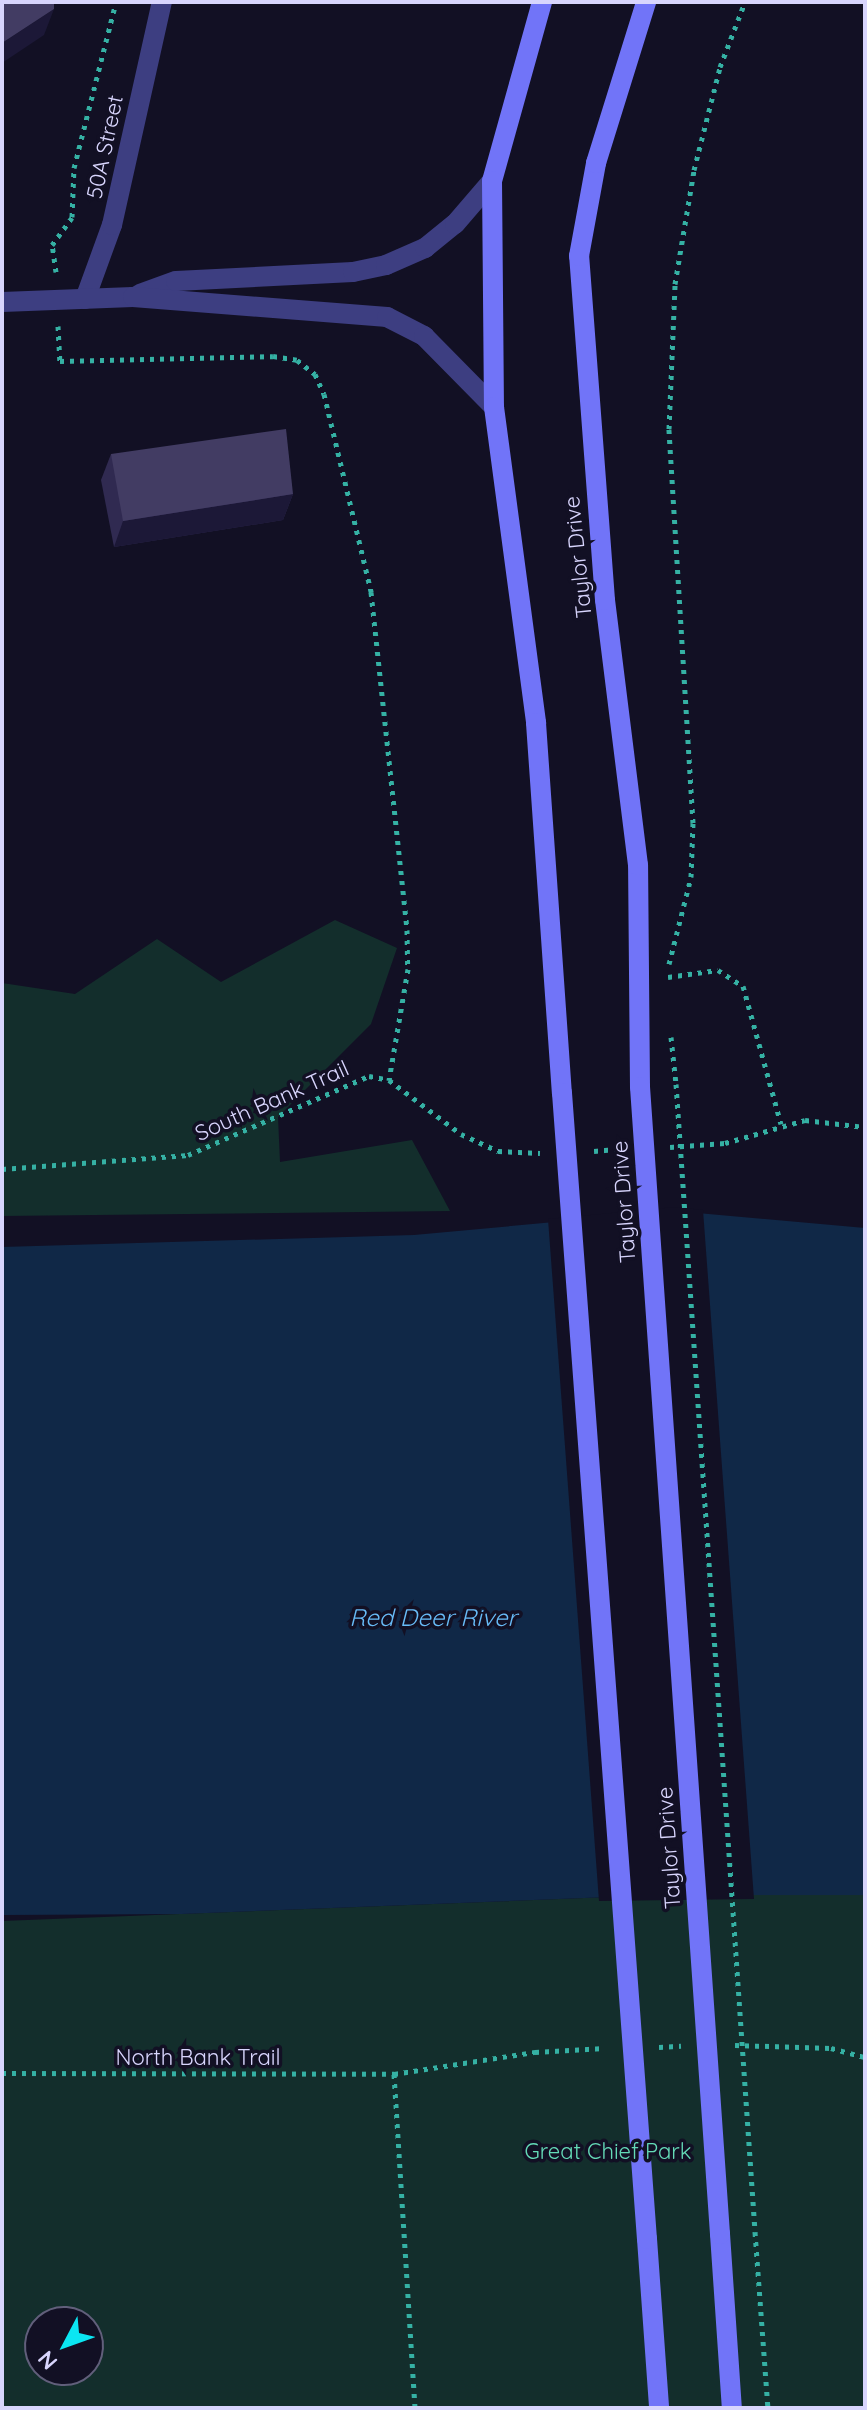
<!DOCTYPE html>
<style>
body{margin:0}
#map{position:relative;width:867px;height:2410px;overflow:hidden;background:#121024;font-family:Quicksand,sans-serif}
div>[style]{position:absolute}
.green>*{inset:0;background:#132e2c}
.water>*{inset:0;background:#102847}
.pier>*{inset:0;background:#121024}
.path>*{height:5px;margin-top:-2.5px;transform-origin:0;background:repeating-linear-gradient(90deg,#35b1a4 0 4px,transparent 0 10px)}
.tertiary>*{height:20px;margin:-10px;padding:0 10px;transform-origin:10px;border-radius:10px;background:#3d3e81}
.secondary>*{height:20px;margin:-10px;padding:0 10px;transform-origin:10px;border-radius:10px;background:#7174f8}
.path-bridge>*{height:5px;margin-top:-2.5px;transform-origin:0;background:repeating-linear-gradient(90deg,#35b1a4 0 4px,transparent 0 10px)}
.secondary-bridge>*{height:20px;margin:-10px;padding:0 10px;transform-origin:10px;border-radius:10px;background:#7174f8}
.wall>*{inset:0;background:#302a51}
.shaded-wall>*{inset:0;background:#1c1837}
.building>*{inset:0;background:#423c63}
span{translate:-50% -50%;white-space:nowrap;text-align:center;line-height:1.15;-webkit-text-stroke:7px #121024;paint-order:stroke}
.street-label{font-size:22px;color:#d8d5fd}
.park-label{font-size:22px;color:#64dab7}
.water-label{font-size:24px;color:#68bcf8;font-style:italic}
.frame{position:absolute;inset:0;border:4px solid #d8d5fd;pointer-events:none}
.north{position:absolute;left:24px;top:2306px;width:80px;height:80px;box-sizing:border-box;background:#121024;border:2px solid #615f7b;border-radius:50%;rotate:229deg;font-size:22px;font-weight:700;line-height:32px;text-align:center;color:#d8d5fd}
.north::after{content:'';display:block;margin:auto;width:28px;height:36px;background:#0be6f2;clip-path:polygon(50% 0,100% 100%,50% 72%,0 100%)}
</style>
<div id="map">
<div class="green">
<div style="clip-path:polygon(335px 920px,397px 948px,371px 1024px,278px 1117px,280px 1162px,412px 1140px,450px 1211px,2px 1216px,2px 983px,75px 994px,157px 939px,221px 982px)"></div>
<div style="clip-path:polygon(evenodd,660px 1895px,865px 1895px,865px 2408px,2px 2408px,2px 1921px,660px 1895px,40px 2322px,88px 2322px,88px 2370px,40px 2370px,40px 2322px)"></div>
</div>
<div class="water">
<div style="clip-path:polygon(675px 1211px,865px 1228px,865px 1895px,660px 1895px,181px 1914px,2px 1915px,2px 1247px,414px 1235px)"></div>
</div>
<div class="pier">
<div style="clip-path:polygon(675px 1207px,703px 1210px,754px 1899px,599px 1901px,548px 1219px)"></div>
</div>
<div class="path">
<div style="left:56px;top:272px;width:27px;rotate:-98deg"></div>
<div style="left:52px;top:245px;width:34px;rotate:-54deg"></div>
<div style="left:72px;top:217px;width:49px;rotate:-87.7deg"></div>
<div style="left:74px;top:168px;width:171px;rotate:-75.8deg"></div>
<div style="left:58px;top:326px;width:35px;rotate:87deg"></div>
<div style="left:60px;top:361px;width:213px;rotate:-1.3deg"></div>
<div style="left:273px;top:356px;width:24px;rotate:9deg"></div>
<div style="left:297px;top:360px;width:23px;rotate:38deg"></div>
<div style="left:315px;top:374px;width:22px;rotate:66deg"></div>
<div style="left:324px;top:394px;width:204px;rotate:76.6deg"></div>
<div style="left:371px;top:592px;width:340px;rotate:83.9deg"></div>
<div style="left:407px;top:930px;width:39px;rotate:89deg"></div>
<div style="left:408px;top:969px;width:113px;rotate:99.7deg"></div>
<div style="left:669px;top:964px;width:90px;rotate:-75.8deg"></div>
<div style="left:691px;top:877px;width:54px;rotate:-87.9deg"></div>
<div style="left:693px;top:823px;width:395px;rotate:-93.5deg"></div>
<div style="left:669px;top:429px;width:145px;rotate:-87.6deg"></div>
<div style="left:675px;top:284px;width:116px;rotate:-80.5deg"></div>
<div style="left:694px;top:170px;width:106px;rotate:-75.8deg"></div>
<div style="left:720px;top:67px;width:70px;rotate:-69deg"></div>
<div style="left:668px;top:977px;width:50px;rotate:-8deg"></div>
<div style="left:718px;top:970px;width:30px;rotate:33deg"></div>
<div style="left:743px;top:986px;width:143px;rotate:74.6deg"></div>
<div style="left:671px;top:1037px;width:47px;rotate:83.9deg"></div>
<div style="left:670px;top:1147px;width:55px;rotate:-4.2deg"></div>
<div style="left:725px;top:1143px;width:83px;rotate:-16deg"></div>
<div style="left:805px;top:1120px;width:60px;rotate:6.7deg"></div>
<div style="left:594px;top:1151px;width:22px;rotate:-5deg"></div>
<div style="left:2px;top:1169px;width:187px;rotate:-4.3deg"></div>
<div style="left:188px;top:1155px;width:197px;rotate:-23.6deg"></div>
<div style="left:369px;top:1076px;width:20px;rotate:11deg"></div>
<div style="left:389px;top:1080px;width:90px;rotate:36.9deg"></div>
<div style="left:461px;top:1134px;width:41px;rotate:24.7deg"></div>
<div style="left:498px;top:1151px;width:42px;rotate:2.7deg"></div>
<div style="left:735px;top:2045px;width:96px;rotate:1.8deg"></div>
<div style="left:831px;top:2048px;width:35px;rotate:15deg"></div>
<div style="left:659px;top:2047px;width:22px;rotate:-3deg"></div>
<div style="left:2px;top:2073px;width:392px;rotate:0.1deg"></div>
<div style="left:394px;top:2074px;width:143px;rotate:-8.9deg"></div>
<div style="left:535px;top:2052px;width:70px;rotate:-3.3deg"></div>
<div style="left:394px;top:2074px;width:335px;rotate:86.4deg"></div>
<div style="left:755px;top:2232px;width:176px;rotate:85.8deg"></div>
</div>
<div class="tertiary">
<div style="left:140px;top:294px;width:38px;rotate:-20deg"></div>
<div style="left:176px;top:281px;width:177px;rotate:-2.9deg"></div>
<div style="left:353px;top:272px;width:34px;rotate:-12deg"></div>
<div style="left:386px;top:265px;width:43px;rotate:-23.6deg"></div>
<div style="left:425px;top:248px;width:38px;rotate:-39deg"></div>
<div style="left:455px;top:224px;width:57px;rotate:-49.3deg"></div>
<div style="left:85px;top:299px;width:79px;rotate:-70deg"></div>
<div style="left:112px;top:225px;width:229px;rotate:-77.4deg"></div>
<div style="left:2px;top:302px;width:131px;rotate:-2.2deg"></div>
<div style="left:133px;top:297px;width:255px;rotate:4.5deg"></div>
<div style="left:387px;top:317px;width:42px;rotate:27.2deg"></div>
<div style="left:424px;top:336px;width:100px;rotate:45.4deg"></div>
</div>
<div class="secondary">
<div style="left:542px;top:2px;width:186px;rotate:105.6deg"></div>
<div style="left:492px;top:181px;width:226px;rotate:89.5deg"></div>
<div style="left:494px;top:407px;width:319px;rotate:82.4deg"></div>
<div style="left:536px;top:723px;width:371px;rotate:86deg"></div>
<div style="left:640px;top:1087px;width:222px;rotate:-90.5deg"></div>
<div style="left:638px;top:865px;width:267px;rotate:-97.1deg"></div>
<div style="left:605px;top:600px;width:345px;rotate:-94.3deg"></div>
<div style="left:579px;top:256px;width:95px;rotate:-79.6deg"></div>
<div style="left:596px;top:163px;width:169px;rotate:-72.7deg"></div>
<div style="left:720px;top:2234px;width:174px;rotate:86.1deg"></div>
<div style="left:647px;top:2239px;width:169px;rotate:85.9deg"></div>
</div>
<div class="path-bridge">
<div style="left:676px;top:1084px;width:1151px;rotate:86.06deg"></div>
</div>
<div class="secondary-bridge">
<div style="left:640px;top:1087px;width:1150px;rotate:86.01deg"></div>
<div style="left:562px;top:1093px;width:1149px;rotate:85.76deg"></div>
</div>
<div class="wall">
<div style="clip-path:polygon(111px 454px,293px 494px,283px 520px,114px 547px,101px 480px)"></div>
</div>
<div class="shaded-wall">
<div style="clip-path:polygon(54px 9px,44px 35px,2px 63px,2px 43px)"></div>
<div style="clip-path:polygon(293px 494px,283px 520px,114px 547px,123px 521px)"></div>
</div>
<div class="building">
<div style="clip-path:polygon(2px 2px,54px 2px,54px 9px,2px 43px)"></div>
<div style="clip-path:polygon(286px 429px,293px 494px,123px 521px,111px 454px)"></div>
</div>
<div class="street-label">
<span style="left:105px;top:147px;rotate:-78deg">50A Street</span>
<span style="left:578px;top:557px;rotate:-96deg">Taylor Drive</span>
<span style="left:272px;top:1101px;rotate:-24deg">South Bank Trail</span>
<span style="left:624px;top:1202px;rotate:-94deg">Taylor Drive</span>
<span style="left:669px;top:1848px;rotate:-94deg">Taylor Drive</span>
<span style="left:198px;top:2058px">North Bank Trail</span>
</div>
<div class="park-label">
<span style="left:608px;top:2152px">Great Chief Park</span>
</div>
<div class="water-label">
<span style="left:433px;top:1618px">Red Deer River</span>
</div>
<div class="frame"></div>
<div class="north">N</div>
</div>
